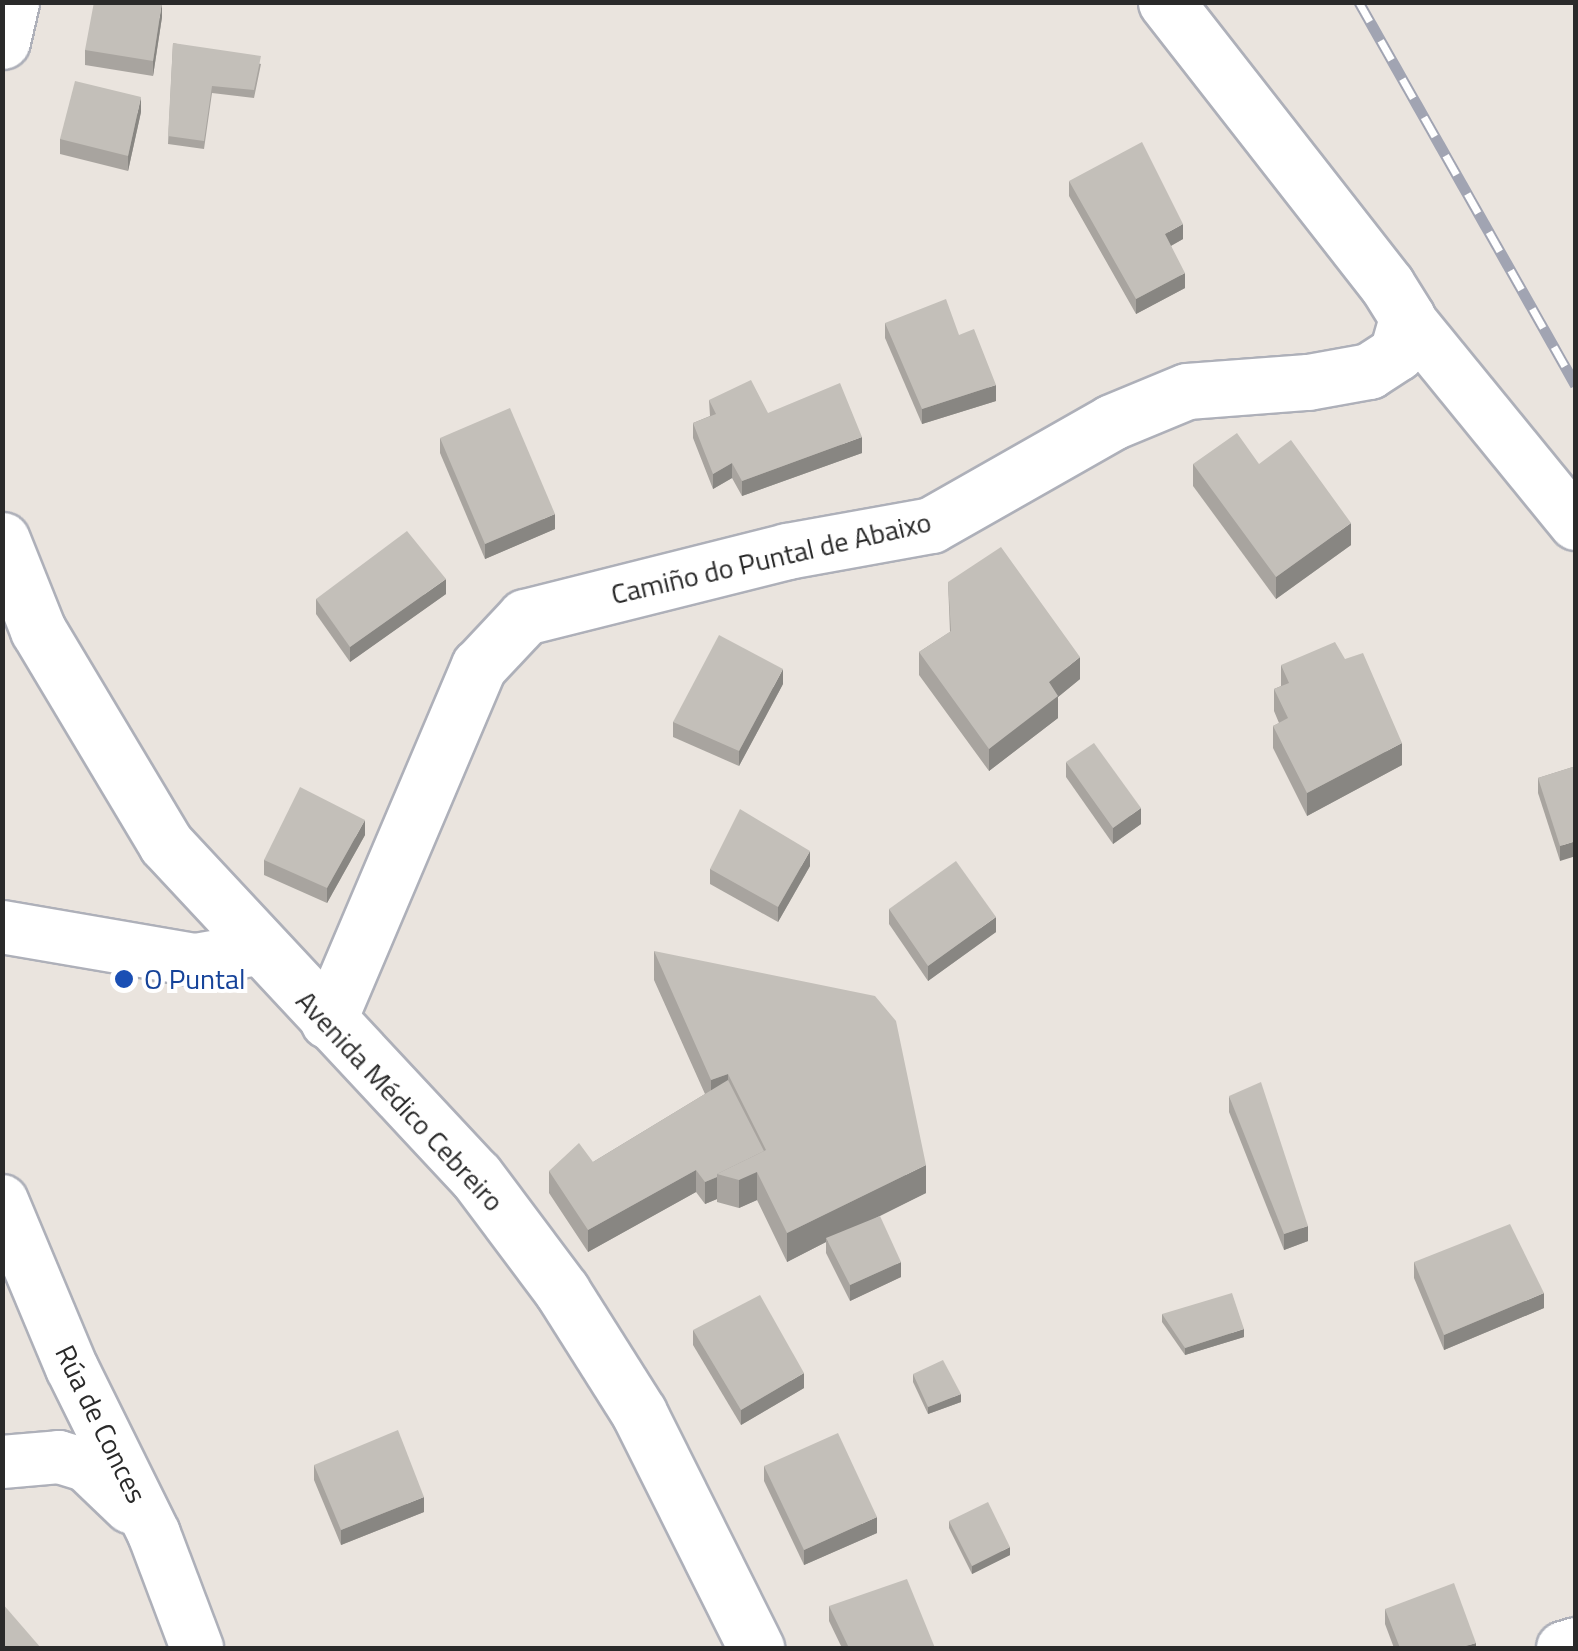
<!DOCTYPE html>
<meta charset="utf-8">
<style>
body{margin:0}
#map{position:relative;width:1578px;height:1651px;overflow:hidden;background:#eae4de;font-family:"Titillium Web",sans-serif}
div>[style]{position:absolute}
.roads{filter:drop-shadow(2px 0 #aeb0b9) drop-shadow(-2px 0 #aeb0b9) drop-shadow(0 2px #aeb0b9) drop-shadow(0 -2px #aeb0b9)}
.street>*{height:52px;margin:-26px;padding:0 26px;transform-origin:26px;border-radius:26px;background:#fff}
.secondary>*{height:55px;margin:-27.5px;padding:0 27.5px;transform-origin:27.5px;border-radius:27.5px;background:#fff}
.rail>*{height:11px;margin-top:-5.5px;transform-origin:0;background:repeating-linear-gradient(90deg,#fff 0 22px,#a1a4b2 0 44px);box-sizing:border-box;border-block:2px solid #a1a4b2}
.wall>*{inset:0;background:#a8a49f}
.shaded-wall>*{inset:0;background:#888682}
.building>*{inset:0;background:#c3bfb9}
.dots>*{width:28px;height:28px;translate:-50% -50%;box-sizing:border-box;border:5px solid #fff;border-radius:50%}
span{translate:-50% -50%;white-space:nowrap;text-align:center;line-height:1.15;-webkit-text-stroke:8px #fff;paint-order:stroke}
.street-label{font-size:28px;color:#2a2a2a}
.transit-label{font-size:28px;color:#164399}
.left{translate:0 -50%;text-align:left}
.frame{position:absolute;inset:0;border:5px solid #2a2a2a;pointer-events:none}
</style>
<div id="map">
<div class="roads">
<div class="street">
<div style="left:1407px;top:317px;width:267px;rotate:50.8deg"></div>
<div style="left:2px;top:927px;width:196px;rotate:9.7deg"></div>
<div style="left:195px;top:960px;width:64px;rotate:-9.9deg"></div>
<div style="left:2px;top:1201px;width:181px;rotate:67.3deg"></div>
<div style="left:72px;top:1368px;width:185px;rotate:63.7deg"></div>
<div style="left:154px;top:1534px;width:122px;rotate:69.3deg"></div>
<div style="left:2px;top:1462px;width:57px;rotate:-5deg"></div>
<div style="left:59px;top:1457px;width:28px;rotate:17deg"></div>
<div style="left:86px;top:1465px;width:61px;rotate:43.7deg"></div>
<div style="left:1563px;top:1648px;width:14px;rotate:-17deg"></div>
</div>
<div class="secondary">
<div style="left:2px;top:41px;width:40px;rotate:-77deg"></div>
<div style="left:2px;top:540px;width:97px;rotate:68.2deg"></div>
<div style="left:38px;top:630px;width:249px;rotate:59.1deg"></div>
<div style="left:166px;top:844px;width:454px;rotate:47deg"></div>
<div style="left:476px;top:1176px;width:144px;rotate:53.2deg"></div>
<div style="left:562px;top:1291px;width:144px;rotate:57.7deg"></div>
<div style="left:639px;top:1413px;width:263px;rotate:63.5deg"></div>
<div style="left:328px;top:1021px;width:386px;rotate:-67deg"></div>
<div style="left:479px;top:666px;width:67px;rotate:-46.8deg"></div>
<div style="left:525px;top:617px;width:270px;rotate:-14.1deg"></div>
<div style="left:787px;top:551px;width:146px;rotate:-10.2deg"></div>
<div style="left:931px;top:525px;width:208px;rotate:-29.6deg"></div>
<div style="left:1112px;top:422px;width:81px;rotate:-22.5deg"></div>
<div style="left:1187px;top:391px;width:121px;rotate:-4.3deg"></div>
<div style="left:1308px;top:382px;width:62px;rotate:-10.2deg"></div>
<div style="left:1369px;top:371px;width:33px;rotate:-33deg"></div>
<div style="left:1397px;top:353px;width:37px;rotate:-74deg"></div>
<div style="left:1407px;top:317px;width:38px;rotate:-122deg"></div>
<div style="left:1387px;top:285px;width:359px;rotate:-128deg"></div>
</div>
</div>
<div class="rail">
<div style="left:1359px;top:2px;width:440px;rotate:60.5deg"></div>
</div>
<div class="wall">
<div style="clip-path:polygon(162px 17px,153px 76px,85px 65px,85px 50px)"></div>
<div style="clip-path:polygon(173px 43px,261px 64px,254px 98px,212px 93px,204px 149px,168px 144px)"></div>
<div style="clip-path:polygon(141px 112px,128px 171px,60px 154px,60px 139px)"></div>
<div style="clip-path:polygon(1069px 181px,1183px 239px,1171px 246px,1185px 288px,1136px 314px,1069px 196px)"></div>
<div style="clip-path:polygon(885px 323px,959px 335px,996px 401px,922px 424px,885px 338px)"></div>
<div style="clip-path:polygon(709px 400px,768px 413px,862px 453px,742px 496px,732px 478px,713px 489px,693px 438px,693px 423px,710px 416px)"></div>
<div style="clip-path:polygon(440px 438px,555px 529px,485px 559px,440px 453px)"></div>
<div style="clip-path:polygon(1193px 464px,1259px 464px,1351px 545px,1276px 599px,1193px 486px)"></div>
<div style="clip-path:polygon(948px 582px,1080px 679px,1058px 697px,1058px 718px,989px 771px,919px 675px,919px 652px,950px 632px)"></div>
<div style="clip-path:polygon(446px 594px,350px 662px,316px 614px,316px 599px)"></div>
<div style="clip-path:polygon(1281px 665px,1402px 765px,1307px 816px,1273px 748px,1273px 726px,1279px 723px,1274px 711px,1274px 689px,1281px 686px)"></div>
<div style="clip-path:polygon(783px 684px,739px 766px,673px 737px,673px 722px)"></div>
<div style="clip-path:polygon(1066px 762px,1141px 824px,1113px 844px,1066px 777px)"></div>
<div style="clip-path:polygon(1576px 766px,1560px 861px,1538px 793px,1538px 778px)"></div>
<div style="clip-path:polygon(365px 835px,327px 903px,264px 875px,264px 860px)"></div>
<div style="clip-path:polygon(810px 866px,778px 922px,710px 884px,710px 869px)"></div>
<div style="clip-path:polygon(889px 909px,996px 932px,928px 981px,889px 924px)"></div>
<div style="clip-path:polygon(654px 951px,926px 1193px,876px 1217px,901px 1277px,850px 1301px,826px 1253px,826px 1242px,787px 1262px,757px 1200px,739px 1208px,717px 1202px,717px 1199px,705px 1204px,696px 1192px,588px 1252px,549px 1193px,549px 1171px,593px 1162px,705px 1094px,654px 980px)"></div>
<div style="clip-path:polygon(1229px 1096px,1308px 1241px,1284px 1250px,1229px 1112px)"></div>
<div style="clip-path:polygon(1414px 1262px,1544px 1308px,1444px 1350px,1414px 1278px)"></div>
<div style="clip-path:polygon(1162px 1314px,1244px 1337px,1185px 1355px,1162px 1322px)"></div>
<div style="clip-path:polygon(693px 1330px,804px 1388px,741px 1425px,693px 1345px)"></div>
<div style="clip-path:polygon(913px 1374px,961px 1402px,928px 1414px,913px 1382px)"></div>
<div style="clip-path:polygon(314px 1465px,424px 1512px,341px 1545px,314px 1480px)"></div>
<div style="clip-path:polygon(764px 1466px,877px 1533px,804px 1565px,764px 1481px)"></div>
<div style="clip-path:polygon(949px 1521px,1010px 1555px,972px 1574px,949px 1528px)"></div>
<div style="clip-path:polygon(829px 1606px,935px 1648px,842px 1648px,829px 1621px)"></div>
<div style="clip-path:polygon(1385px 1609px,1476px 1648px,1394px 1648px,1385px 1624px)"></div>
</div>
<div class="shaded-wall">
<div style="clip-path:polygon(162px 2px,162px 17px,153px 76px,153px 61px)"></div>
<div style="clip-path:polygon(141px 97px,141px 112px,128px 171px,128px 156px)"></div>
<div style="clip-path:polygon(1183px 224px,1183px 239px,1165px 249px,1165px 234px)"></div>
<div style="clip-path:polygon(1185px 273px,1185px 288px,1136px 314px,1136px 299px)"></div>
<div style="clip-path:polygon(996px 385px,996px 401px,922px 424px,922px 409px)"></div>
<div style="clip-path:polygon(862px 437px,862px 453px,742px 496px,742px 481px)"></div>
<div style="clip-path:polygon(732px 463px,732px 478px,713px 489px,713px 474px)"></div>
<div style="clip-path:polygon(555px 514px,555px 529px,485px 559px,485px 544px)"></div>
<div style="clip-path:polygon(1351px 523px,1351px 545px,1276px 599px,1276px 577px)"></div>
<div style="clip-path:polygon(446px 579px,446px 594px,350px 662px,350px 647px)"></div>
<div style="clip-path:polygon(1080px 657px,1080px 679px,1058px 697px,1058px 718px,989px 771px,989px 749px,1049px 682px)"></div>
<div style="clip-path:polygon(783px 669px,783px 684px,739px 766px,739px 751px)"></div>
<div style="clip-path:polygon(1402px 743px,1402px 765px,1307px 816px,1307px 793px)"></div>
<div style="clip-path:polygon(1141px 808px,1141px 824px,1113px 844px,1113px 828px)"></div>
<div style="clip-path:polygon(365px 820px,365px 835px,327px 903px,327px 888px)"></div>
<div style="clip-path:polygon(1576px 841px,1576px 856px,1560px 861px,1560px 846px)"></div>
<div style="clip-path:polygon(810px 851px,810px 866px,778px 922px,778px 907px)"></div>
<div style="clip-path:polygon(996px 917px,996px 932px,928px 981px,928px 966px)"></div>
<div style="clip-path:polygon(728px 1074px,728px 1102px,711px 1108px,711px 1080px)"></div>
<div style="clip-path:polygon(766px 1156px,757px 1172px,757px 1200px,739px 1208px,739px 1180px)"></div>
<div style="clip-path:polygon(926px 1165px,926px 1193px,828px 1242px,826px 1238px,826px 1242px,787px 1262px,787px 1233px)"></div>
<div style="clip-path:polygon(696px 1170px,696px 1192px,588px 1252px,588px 1230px)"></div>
<div style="clip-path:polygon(717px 1177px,717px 1199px,705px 1204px,705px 1182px)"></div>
<div style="clip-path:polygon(1308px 1226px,1308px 1241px,1284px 1250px,1284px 1234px)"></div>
<div style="clip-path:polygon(901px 1262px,901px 1277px,850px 1301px,850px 1285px)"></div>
<div style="clip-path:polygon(1544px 1293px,1544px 1308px,1444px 1350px,1444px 1335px)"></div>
<div style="clip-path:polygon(1244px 1329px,1244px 1337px,1185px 1355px,1185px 1348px)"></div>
<div style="clip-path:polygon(804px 1373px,804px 1388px,741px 1425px,741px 1410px)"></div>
<div style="clip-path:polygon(961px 1394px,961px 1402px,928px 1414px,928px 1407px)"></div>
<div style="clip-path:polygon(424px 1497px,424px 1512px,341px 1545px,341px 1530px)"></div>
<div style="clip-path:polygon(877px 1517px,877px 1533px,804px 1565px,804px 1550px)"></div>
<div style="clip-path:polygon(1010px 1547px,1010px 1555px,972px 1574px,972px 1566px)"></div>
<div style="clip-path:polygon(1476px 1643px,1476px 1648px,1459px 1648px)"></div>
</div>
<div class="building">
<div style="clip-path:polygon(94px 2px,162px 2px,153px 61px,85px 50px)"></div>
<div style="clip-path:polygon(173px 43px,261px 56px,254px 90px,212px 86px,204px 141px,168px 136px)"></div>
<div style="clip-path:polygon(75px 81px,141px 97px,128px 156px,60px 139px)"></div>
<div style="clip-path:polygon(1142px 142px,1183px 224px,1165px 234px,1185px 273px,1136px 299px,1069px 181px)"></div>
<div style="clip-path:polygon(946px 299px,959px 335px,974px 329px,996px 385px,922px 409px,885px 323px)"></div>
<div style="clip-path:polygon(751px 380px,768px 413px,840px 383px,862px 437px,742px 481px,732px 463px,713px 474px,693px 423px,716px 414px,709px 400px)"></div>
<div style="clip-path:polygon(510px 408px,555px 514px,485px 544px,440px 438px)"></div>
<div style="clip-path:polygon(1237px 433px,1259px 464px,1291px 440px,1351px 523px,1276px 577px,1193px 464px)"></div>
<div style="clip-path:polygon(407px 531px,446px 579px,350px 647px,316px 599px)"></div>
<div style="clip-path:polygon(1001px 547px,1080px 657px,1049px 682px,1058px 696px,989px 749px,919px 652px,951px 631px,948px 582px)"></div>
<div style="clip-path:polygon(719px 635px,783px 669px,739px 751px,673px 722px)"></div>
<div style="clip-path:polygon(1335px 642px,1345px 659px,1363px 653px,1402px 743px,1307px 793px,1273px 726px,1288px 718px,1274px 689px,1289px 683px,1281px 665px)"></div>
<div style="clip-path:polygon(1094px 743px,1141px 808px,1113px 828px,1066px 762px)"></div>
<div style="clip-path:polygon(1576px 766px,1576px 841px,1560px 846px,1538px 778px)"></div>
<div style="clip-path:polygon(300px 787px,365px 820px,327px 888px,264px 860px)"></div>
<div style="clip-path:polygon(740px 809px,810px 851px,778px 907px,710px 869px)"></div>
<div style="clip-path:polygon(956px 861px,996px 917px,928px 966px,889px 909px)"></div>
<div style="clip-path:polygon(654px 951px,875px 996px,896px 1021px,926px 1165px,787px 1233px,757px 1172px,739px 1180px,717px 1174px,766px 1150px,728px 1074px,711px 1080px)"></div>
<div style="clip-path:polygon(728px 1080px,764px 1151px,717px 1174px,717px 1177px,705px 1182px,696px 1170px,588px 1230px,549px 1171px,579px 1143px,593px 1162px)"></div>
<div style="clip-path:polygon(1261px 1082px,1308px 1226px,1284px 1234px,1229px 1096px)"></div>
<div style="clip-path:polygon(880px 1216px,901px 1262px,850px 1285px,826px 1238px)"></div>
<div style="clip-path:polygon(1510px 1224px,1544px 1293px,1444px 1335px,1414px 1262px)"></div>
<div style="clip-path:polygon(1232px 1293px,1244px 1329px,1185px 1348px,1162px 1314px)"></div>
<div style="clip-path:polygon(760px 1295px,804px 1373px,741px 1410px,693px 1330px)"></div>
<div style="clip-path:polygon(943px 1360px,961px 1394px,928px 1407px,913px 1374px)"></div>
<div style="clip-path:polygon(398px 1430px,424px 1497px,341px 1530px,314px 1465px)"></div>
<div style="clip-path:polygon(838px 1433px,877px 1517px,804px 1550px,764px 1466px)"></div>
<div style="clip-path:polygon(988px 1502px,1010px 1547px,972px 1566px,949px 1521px)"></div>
<div style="clip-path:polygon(907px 1579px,935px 1648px,849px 1648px,829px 1606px)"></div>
<div style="clip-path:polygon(1454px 1583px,1476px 1643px,1459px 1648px,1400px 1648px,1385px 1609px)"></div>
<div style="clip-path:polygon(2px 1603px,41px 1648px,2px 1648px)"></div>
</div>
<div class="dots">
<div style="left:124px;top:979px;background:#1a4fb4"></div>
</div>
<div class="street-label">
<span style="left:771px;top:558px;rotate:-13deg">Camiño do Puntal de Abaixo</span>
<span style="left:400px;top:1101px;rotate:47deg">Avenida Médico Cebreiro</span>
<span style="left:101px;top:1424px;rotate:64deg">Rúa de Conces</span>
</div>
<div class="transit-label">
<span class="left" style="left:144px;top:979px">O Puntal</span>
</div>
<div class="frame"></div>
</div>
